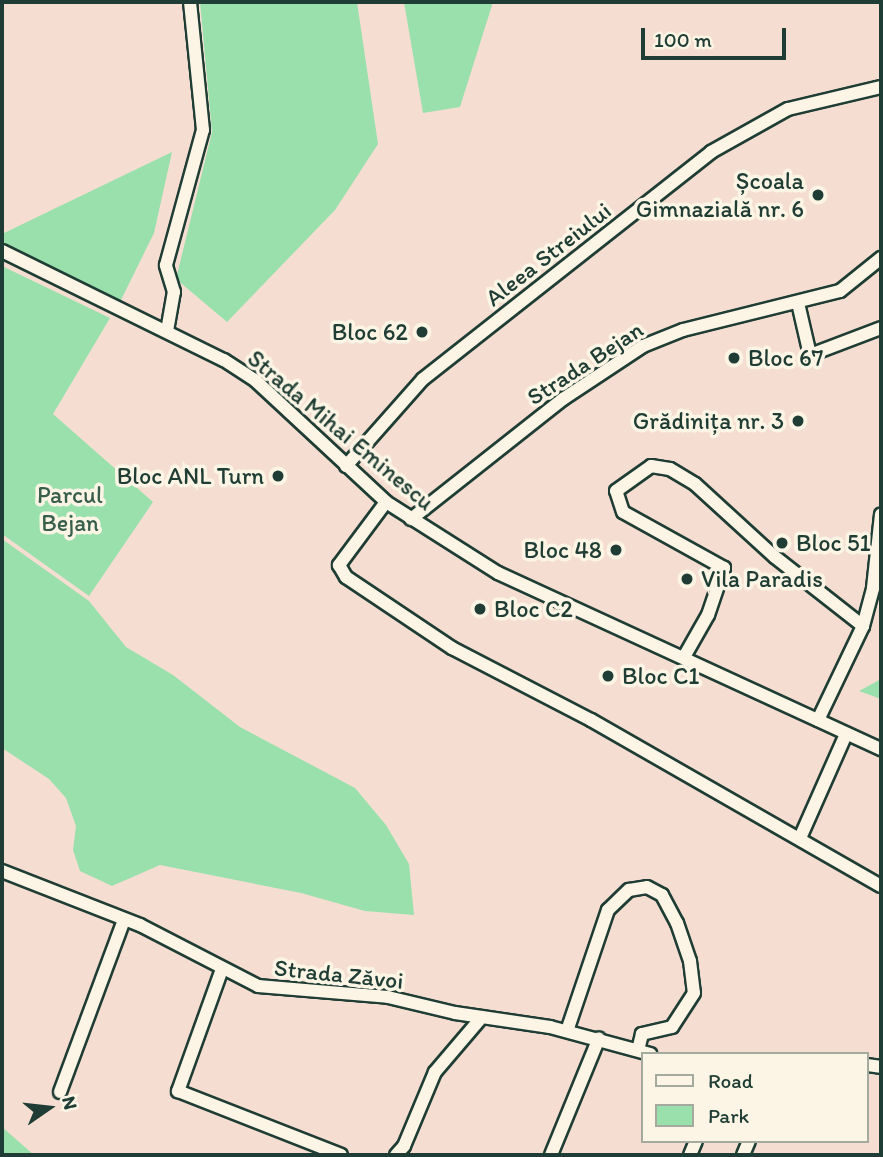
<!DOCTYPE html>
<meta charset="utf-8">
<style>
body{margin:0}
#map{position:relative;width:883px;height:1157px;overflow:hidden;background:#f5ded1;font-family:Itim,sans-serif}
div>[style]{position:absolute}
.green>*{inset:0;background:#9ae0ac}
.roads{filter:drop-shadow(2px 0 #1f3d34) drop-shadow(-2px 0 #1f3d34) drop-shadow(0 2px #1f3d34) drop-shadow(0 -2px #1f3d34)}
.minor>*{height:12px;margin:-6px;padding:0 6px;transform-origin:6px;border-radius:6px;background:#fcf5e5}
.dots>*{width:19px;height:19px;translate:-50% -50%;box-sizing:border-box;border:4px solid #fcf5e5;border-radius:50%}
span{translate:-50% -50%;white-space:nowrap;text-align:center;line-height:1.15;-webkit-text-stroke:7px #fcf5e5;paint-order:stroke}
.poi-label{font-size:24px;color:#1f3d34}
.right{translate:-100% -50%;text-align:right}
.left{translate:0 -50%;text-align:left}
.street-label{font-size:24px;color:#1f3d34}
.park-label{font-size:24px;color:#385e4c}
.frame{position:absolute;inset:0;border:4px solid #1f3d34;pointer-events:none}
.legend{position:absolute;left:641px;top:1052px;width:228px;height:91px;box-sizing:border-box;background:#fcf5e5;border:2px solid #a4ab9e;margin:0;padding:9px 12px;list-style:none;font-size:21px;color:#1f3d34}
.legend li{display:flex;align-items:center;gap:14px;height:35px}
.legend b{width:35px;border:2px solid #a4ab9e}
.north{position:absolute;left:14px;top:1073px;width:70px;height:70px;-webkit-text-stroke:5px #fcf5e5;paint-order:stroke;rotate:76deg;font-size:19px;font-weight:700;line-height:28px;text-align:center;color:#1f3d34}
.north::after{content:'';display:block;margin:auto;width:24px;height:32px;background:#1f3d34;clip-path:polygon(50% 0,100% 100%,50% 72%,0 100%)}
.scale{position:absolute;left:641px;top:28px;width:145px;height:32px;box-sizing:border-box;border:4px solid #1f3d34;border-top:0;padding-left:9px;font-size:21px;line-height:24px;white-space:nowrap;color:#1f3d34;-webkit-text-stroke:5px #fcf5e5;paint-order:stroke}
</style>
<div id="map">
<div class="green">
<div style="clip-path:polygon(200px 2px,357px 2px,378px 144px,335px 210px,227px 322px,176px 279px,212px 132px)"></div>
<div style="clip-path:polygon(404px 2px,493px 2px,460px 107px,423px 113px)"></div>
<div style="clip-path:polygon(172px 152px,154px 233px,120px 302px,2px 245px,2px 234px)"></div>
<div style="clip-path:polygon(2px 266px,110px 318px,53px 414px,153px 502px,89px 596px,2px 534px)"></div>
<div style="clip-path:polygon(2px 539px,89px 601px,126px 647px,173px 675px,240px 727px,355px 788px,386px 825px,409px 864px,414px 915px,365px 911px,301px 893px,160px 865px,112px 886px,80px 871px,73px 850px,76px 826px,66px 798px,49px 779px,2px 748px)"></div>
<div style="clip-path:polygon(881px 679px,881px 699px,859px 691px)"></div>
<div style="clip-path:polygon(2px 1127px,34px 1155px,35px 1155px,2px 1155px)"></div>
</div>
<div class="roads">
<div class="minor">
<div style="left:2px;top:251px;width:247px;rotate:26.2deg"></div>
<div style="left:224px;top:360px;width:38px;rotate:33deg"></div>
<div style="left:256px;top:381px;width:178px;rotate:42.9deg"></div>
<div style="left:386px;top:502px;width:133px;rotate:32.4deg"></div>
<div style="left:498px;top:573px;width:422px;rotate:24.7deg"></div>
<div style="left:798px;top:303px;width:53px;rotate:77deg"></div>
<div style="left:810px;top:355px;width:76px;rotate:-20.8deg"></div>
<div style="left:167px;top:331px;width:40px;rotate:-80deg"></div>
<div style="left:174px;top:292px;width:28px;rotate:-107deg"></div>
<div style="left:166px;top:265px;width:140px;rotate:-74.7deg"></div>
<div style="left:203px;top:130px;width:129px;rotate:-95.8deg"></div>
<div style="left:346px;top:466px;width:116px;rotate:-48.5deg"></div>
<div style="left:423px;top:379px;width:367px;rotate:-38.2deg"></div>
<div style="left:711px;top:152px;width:88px;rotate:-29.2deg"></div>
<div style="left:788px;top:109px;width:96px;rotate:-13.3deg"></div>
<div style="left:386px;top:502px;width:79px;rotate:126.7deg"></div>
<div style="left:339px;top:565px;width:14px;rotate:60deg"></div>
<div style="left:346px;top:577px;width:128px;rotate:33.8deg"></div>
<div style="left:452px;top:648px;width:157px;rotate:27.4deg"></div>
<div style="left:591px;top:720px;width:334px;rotate:29.8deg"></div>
<div style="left:411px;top:519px;width:194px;rotate:-38.3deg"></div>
<div style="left:563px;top:399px;width:96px;rotate:-33.5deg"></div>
<div style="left:643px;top:346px;width:43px;rotate:-21.8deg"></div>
<div style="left:683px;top:330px;width:162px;rotate:-14deg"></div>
<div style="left:840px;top:291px;width:53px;rotate:-38.8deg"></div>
<div style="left:684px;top:657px;width:48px;rotate:-60.3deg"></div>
<div style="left:708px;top:615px;width:50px;rotate:-71.2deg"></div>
<div style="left:724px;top:568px;width:115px;rotate:-151deg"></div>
<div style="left:623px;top:512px;width:22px;rotate:-108deg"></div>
<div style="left:616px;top:491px;width:43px;rotate:-35.5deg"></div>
<div style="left:651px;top:466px;width:19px;rotate:9deg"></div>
<div style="left:670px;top:469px;width:29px;rotate:31deg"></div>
<div style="left:695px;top:484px;width:108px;rotate:42.4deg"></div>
<div style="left:775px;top:557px;width:112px;rotate:38.1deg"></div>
<div style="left:818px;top:720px;width:104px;rotate:-64.4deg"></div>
<div style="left:863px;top:626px;width:39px;rotate:-75deg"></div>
<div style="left:873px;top:588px;width:74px;rotate:-83.8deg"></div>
<div style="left:800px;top:838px;width:114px;rotate:-66.1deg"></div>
<div style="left:2px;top:871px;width:148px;rotate:21.4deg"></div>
<div style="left:140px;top:925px;width:133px;rotate:27.3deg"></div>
<div style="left:258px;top:986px;width:130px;rotate:4.8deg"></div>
<div style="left:388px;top:997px;width:69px;rotate:13.4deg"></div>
<div style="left:455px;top:1013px;width:96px;rotate:8.4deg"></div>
<div style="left:550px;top:1027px;width:104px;rotate:15.1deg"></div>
<div style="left:222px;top:969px;width:130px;rotate:109.8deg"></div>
<div style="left:178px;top:1091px;width:175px;rotate:21.4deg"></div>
<div style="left:567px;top:1031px;width:128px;rotate:-71.3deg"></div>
<div style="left:608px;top:910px;width:29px;rotate:-44deg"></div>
<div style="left:629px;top:890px;width:18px;rotate:-9deg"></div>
<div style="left:647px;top:887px;width:17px;rotate:28deg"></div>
<div style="left:662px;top:895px;width:32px;rotate:62deg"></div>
<div style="left:677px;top:923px;width:40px;rotate:71.1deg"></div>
<div style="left:690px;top:961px;width:32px;rotate:83deg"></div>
<div style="left:694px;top:993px;width:40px;rotate:122.9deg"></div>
<div style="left:672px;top:1027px;width:31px;rotate:167deg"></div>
<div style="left:642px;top:1034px;width:16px;rotate:104deg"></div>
<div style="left:867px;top:1065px;width:14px;rotate:8deg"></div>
<div style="left:60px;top:1092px;width:184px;rotate:-69.6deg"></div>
<div style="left:396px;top:1155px;width:12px;rotate:-48deg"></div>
<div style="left:404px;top:1146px;width:80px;rotate:-67.3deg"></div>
<div style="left:435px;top:1072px;width:72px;rotate:-49.5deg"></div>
<div style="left:551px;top:1155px;width:126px;rotate:-67.7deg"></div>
<div style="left:690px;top:1155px;width:15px;rotate:-67deg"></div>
<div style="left:743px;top:1155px;width:15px;rotate:-67deg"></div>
</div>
</div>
<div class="dots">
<div style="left:818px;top:195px;background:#1f3d34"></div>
<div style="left:422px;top:332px;background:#1f3d34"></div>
<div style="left:734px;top:358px;background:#1f3d34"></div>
<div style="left:798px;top:421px;background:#1f3d34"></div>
<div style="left:278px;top:476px;background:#1f3d34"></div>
<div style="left:782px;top:543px;background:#1f3d34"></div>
<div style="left:616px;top:550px;background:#1f3d34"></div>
<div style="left:687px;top:579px;background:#1f3d34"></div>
<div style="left:480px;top:609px;background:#1f3d34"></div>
<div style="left:608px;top:676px;background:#1f3d34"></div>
</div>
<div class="poi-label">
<span class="right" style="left:804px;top:195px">Școala<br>Gimnazială nr. 6</span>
<span class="right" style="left:408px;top:332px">Bloc 62</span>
<span class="left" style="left:748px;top:358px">Bloc 67</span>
<span class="right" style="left:784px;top:421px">Grădinița nr. 3</span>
<span class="right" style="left:264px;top:476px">Bloc ANL Turn</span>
<span class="left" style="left:796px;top:543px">Bloc 51</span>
<span class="right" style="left:602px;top:550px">Bloc 48</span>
<span class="left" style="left:701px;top:579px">Vila Paradis</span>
<span class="left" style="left:494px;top:609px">Bloc C2</span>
<span class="left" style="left:622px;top:676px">Bloc C1</span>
</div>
<div class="street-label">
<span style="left:548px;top:254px;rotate:-38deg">Aleea Streiului</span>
<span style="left:585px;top:363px;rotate:-33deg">Strada Bejan</span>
<span style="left:341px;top:430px;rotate:40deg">Strada Mihai Eminescu</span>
<span style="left:339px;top:974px;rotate:6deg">Strada Zăvoi</span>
</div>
<div class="park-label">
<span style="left:70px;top:509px">Parcul<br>Bejan</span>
</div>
<div class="frame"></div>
<ul class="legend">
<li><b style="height:9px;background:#fcf5e5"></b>Road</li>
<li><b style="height:19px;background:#9ae0ac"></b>Park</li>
</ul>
<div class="north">N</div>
<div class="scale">100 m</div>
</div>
